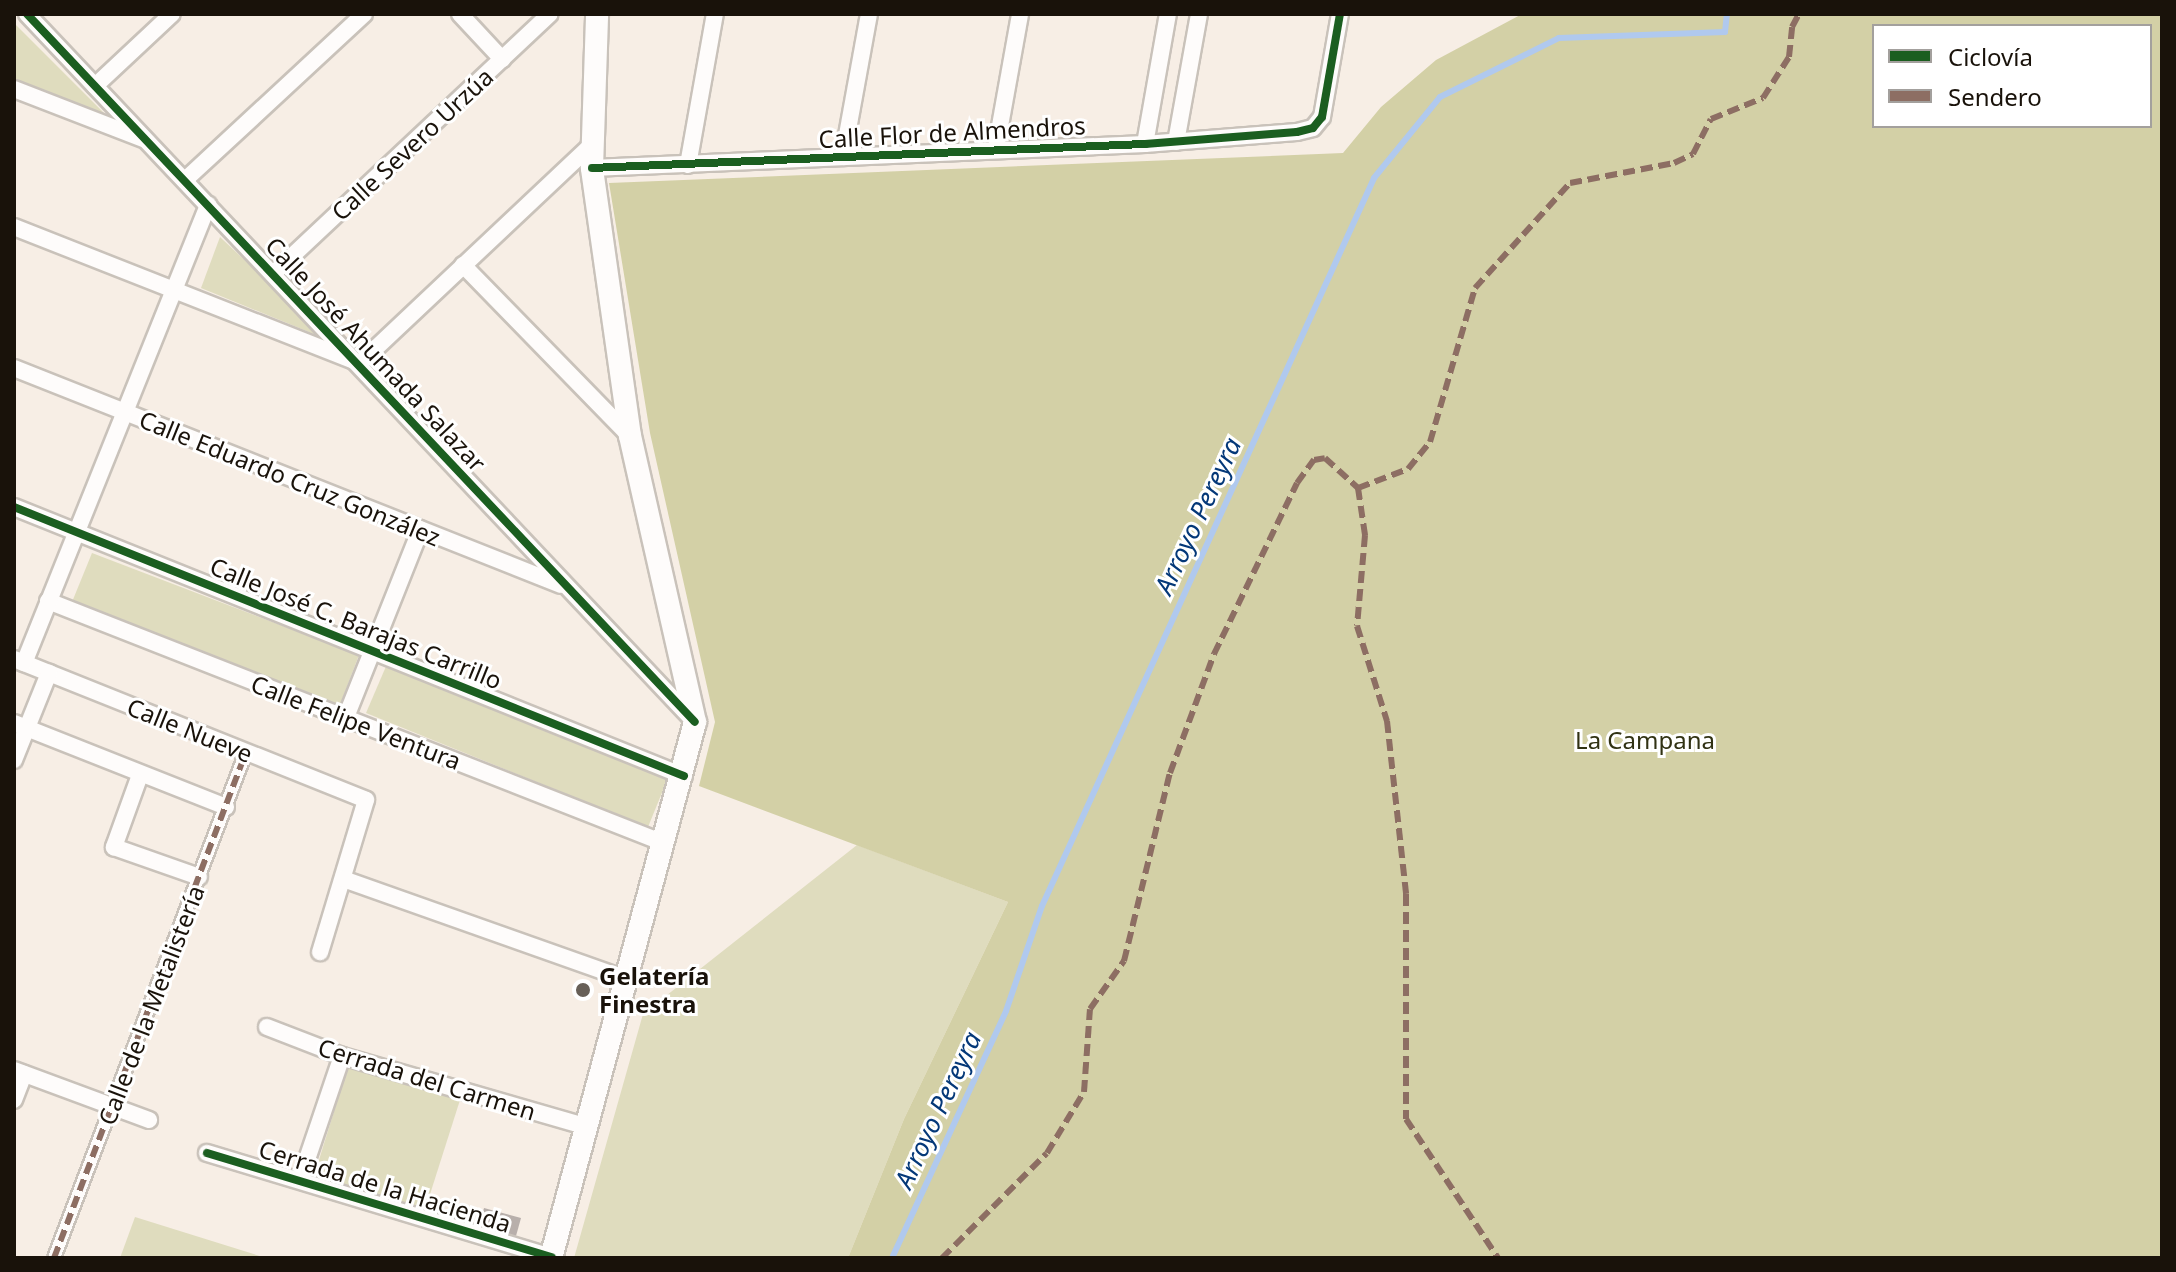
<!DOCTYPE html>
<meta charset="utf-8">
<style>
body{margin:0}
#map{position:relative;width:2176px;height:1272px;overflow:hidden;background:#f7eee5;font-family:"Noto Sans",sans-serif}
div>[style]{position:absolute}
.green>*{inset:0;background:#dfdcbe}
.forest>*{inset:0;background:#d3d0a6}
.stream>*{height:6px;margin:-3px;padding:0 3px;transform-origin:3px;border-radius:3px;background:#b0c9ee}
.building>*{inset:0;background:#b8afab}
.roads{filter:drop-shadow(2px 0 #c9c2ba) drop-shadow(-2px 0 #c9c2ba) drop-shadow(0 2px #c9c2ba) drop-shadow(0 -2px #c9c2ba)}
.pedestrian>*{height:12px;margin:-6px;padding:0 6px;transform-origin:6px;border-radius:6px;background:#fefcfb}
.minor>*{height:16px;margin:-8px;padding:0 8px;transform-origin:8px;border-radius:8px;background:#fefcfb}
.secondary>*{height:22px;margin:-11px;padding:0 11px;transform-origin:11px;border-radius:11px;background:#fefcfb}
.quiet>*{height:6px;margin-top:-3px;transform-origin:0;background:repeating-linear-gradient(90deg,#8d6e63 0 12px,transparent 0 18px)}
.cycleway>*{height:8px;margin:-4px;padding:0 4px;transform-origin:4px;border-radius:4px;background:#1b5e20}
.dots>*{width:22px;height:22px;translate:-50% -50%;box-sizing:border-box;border:4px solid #fff;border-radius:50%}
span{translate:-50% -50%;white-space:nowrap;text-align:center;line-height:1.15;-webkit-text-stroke:6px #fff;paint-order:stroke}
.street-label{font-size:24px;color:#19120a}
.park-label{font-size:24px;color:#313213}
.poi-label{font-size:24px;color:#19120a;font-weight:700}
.left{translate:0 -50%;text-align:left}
.water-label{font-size:26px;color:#043878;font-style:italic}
.frame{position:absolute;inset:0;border:16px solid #19120a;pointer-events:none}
.legend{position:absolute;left:1872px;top:24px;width:280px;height:104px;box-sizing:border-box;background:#fff;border:2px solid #a3a09d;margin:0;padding:10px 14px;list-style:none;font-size:24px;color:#19120a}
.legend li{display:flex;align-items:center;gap:16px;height:40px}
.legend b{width:40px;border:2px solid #a3a09d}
</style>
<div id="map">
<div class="green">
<div style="clip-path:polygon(14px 23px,107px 116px,14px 80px)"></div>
<div style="clip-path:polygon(220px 237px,331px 341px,201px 288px)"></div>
<div style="clip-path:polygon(92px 553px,359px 655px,340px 705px,72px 602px)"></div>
<div style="clip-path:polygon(387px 664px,668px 778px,648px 827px,366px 713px)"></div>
<div style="clip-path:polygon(857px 845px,1008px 902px,904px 1119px,848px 1258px,574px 1258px,643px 1014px)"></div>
<div style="clip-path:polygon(348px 1066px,460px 1100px,425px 1210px,314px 1176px)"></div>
<div style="clip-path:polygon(135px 1217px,266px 1258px,120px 1258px)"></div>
</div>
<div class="forest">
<div style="clip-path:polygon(evenodd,1522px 14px,2162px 14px,2162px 1258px,848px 1258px,904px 1119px,1008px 902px,699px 786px,715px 722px,650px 433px,609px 183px,1343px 153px,1381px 107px,1436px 60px,1522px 14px,1874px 26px,2150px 26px,2150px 126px,1874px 126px,1874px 26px)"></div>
</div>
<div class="stream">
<div style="left:892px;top:1258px;width:272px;rotate:-65.2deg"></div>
<div style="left:1006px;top:1011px;width:111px;rotate:-71.1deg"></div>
<div style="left:1042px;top:906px;width:800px;rotate:-65.48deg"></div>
<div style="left:1374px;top:178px;width:104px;rotate:-50.8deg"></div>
<div style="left:1440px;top:97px;width:133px;rotate:-26.4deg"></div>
<div style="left:1559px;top:38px;width:166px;rotate:-2.1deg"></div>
<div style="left:1725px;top:32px;width:18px;rotate:-84deg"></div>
</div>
<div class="building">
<div style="clip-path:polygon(484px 1208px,521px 1218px,516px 1236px,479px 1226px)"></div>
</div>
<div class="roads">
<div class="pedestrian">
<div style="left:54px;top:1258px;width:541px;rotate:-69.22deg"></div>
</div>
<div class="minor">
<div style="left:27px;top:14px;width:972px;rotate:46.67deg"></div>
<div style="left:460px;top:14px;width:62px;rotate:47deg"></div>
<div style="left:95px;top:86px;width:105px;rotate:-43.1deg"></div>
<div style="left:14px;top:89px;width:138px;rotate:21.2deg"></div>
<div style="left:1176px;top:142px;width:130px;rotate:-79.8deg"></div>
<div style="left:1145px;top:144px;width:132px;rotate:-80deg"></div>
<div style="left:996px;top:148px;width:136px;rotate:-79.8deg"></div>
<div style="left:843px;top:157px;width:145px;rotate:-79.7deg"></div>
<div style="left:688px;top:165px;width:153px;rotate:-79.9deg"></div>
<div style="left:592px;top:168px;width:554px;rotate:-2.49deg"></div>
<div style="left:1145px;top:144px;width:152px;rotate:-4.5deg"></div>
<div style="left:1297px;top:132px;width:16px;rotate:-14deg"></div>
<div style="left:1313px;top:128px;width:14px;rotate:-51deg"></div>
<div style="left:1322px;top:117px;width:105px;rotate:-80.1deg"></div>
<div style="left:185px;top:180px;width:244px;rotate:-42.8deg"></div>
<div style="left:14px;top:227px;width:372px;rotate:21.5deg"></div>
<div style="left:360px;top:363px;width:315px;rotate:-43.3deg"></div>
<div style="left:463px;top:265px;width:239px;rotate:45.7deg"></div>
<div style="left:274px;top:273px;width:378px;rotate:-43.2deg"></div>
<div style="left:14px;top:368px;width:588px;rotate:21.64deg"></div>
<div style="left:14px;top:507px;width:722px;rotate:21.88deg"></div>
<div style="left:48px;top:601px;width:662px;rotate:21.45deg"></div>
<div style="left:14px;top:659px;width:379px;rotate:21.8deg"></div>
<div style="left:366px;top:800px;width:159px;rotate:106.8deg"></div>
<div style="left:24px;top:663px;width:494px;rotate:-68.1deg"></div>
<div style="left:346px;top:717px;width:202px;rotate:-68.3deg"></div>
<div style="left:14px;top:723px;width:228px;rotate:21.6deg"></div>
<div style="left:14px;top:760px;width:94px;rotate:-68.1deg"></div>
<div style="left:140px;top:775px;width:77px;rotate:109.9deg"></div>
<div style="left:114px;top:847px;width:90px;rotate:19.4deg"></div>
<div style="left:343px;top:879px;width:300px;rotate:19.5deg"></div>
<div style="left:267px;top:1027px;width:80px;rotate:21.1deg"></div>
<div style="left:342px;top:1056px;width:256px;rotate:16.1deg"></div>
<div style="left:14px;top:1070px;width:144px;rotate:20.3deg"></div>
<div style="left:14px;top:1100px;width:28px;rotate:-69deg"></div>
<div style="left:207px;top:1153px;width:360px;rotate:16.8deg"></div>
<div style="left:300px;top:1180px;width:131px;rotate:-71.3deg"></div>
</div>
<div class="secondary">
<div style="left:551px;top:1258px;width:555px;rotate:-74.96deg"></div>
<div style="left:695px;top:722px;width:293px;rotate:-102.8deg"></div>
<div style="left:630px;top:436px;width:271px;rotate:-98.1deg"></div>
<div style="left:592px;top:168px;width:154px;rotate:-88.1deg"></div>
</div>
</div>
<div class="quiet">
<div style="left:1358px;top:488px;width:53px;rotate:-20.8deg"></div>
<div style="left:1408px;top:469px;width:35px;rotate:-51deg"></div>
<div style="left:1430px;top:442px;width:160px;rotate:-73.7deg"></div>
<div style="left:1475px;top:288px;width:142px;rotate:-47.9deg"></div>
<div style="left:1570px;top:183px;width:106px;rotate:-10.9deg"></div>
<div style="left:1674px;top:163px;width:21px;rotate:-25deg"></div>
<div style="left:1693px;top:154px;width:39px;rotate:-63deg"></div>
<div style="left:1711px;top:119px;width:56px;rotate:-22deg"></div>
<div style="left:1763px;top:98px;width:49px;rotate:-57.6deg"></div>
<div style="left:1789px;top:57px;width:30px;rotate:-84deg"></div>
<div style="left:1792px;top:27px;width:15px;rotate:-62deg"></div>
<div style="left:54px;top:1258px;width:541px;rotate:-69.22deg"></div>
<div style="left:942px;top:1258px;width:148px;rotate:-45deg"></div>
<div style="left:1047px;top:1153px;width:71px;rotate:-58.8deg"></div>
<div style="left:1084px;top:1092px;width:83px;rotate:-85.9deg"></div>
<div style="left:1090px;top:1009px;width:59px;rotate:-54.7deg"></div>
<div style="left:1124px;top:961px;width:194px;rotate:-76.3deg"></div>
<div style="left:1170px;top:773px;width:127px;rotate:-69.7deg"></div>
<div style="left:1214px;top:654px;width:190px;rotate:-64.1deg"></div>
<div style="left:1297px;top:483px;width:29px;rotate:-54deg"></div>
<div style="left:1314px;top:460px;width:11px;rotate:-10deg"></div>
<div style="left:1325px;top:458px;width:45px;rotate:42.3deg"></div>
<div style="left:1358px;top:488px;width:48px;rotate:81.5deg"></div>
<div style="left:1365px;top:535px;width:91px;rotate:95deg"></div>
<div style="left:1357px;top:626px;width:100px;rotate:72.5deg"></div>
<div style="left:1387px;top:721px;width:174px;rotate:83.7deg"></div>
<div style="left:1406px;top:894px;width:225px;rotate:90deg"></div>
<div style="left:1406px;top:1119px;width:167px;rotate:56.5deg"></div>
</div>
<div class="cycleway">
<div style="left:27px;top:14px;width:973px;rotate:46.67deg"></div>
<div style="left:592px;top:168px;width:554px;rotate:-2.49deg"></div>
<div style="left:1145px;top:144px;width:152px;rotate:-4.5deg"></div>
<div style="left:1297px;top:132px;width:16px;rotate:-14deg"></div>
<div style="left:1313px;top:128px;width:14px;rotate:-51deg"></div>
<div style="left:1322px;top:117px;width:105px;rotate:-80.1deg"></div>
<div style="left:14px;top:507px;width:722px;rotate:21.88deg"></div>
<div style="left:207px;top:1153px;width:360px;rotate:16.8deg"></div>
</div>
<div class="dots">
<div style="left:583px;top:990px;background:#675f57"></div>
</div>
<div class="street-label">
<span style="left:952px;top:132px;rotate:-3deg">Calle Flor de Almendros</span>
<span style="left:412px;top:144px;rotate:-43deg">Calle Severo Urzúa</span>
<span style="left:376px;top:354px;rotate:47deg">Calle José Ahumada Salazar</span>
<span style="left:290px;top:478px;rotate:22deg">Calle Eduardo Cruz González</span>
<span style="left:356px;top:623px;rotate:22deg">Calle José C. Barajas Carrillo</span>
<span style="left:356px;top:722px;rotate:21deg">Calle Felipe Ventura</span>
<span style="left:190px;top:730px;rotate:22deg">Calle Nueve</span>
<span style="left:151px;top:1005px;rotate:-69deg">Calle de la Metalistería</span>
<span style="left:427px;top:1079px;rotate:17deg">Cerrada del Carmen</span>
<span style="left:385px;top:1186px;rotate:17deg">Cerrada de la Hacienda</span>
</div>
<div class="park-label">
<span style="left:1645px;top:740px">La Campana</span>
</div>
<div class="poi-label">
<span class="left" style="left:599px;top:990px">Gelatería<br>Finestra</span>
</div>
<div class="water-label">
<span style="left:1198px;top:516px;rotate:-65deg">Arroyo Pereyra</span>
<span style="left:938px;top:1110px;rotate:-65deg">Arroyo Pereyra</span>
</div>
<div class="frame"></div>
<ul class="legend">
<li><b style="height:10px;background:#1b5e20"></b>Ciclovía</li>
<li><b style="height:10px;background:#8d6e63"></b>Sendero</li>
</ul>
</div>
